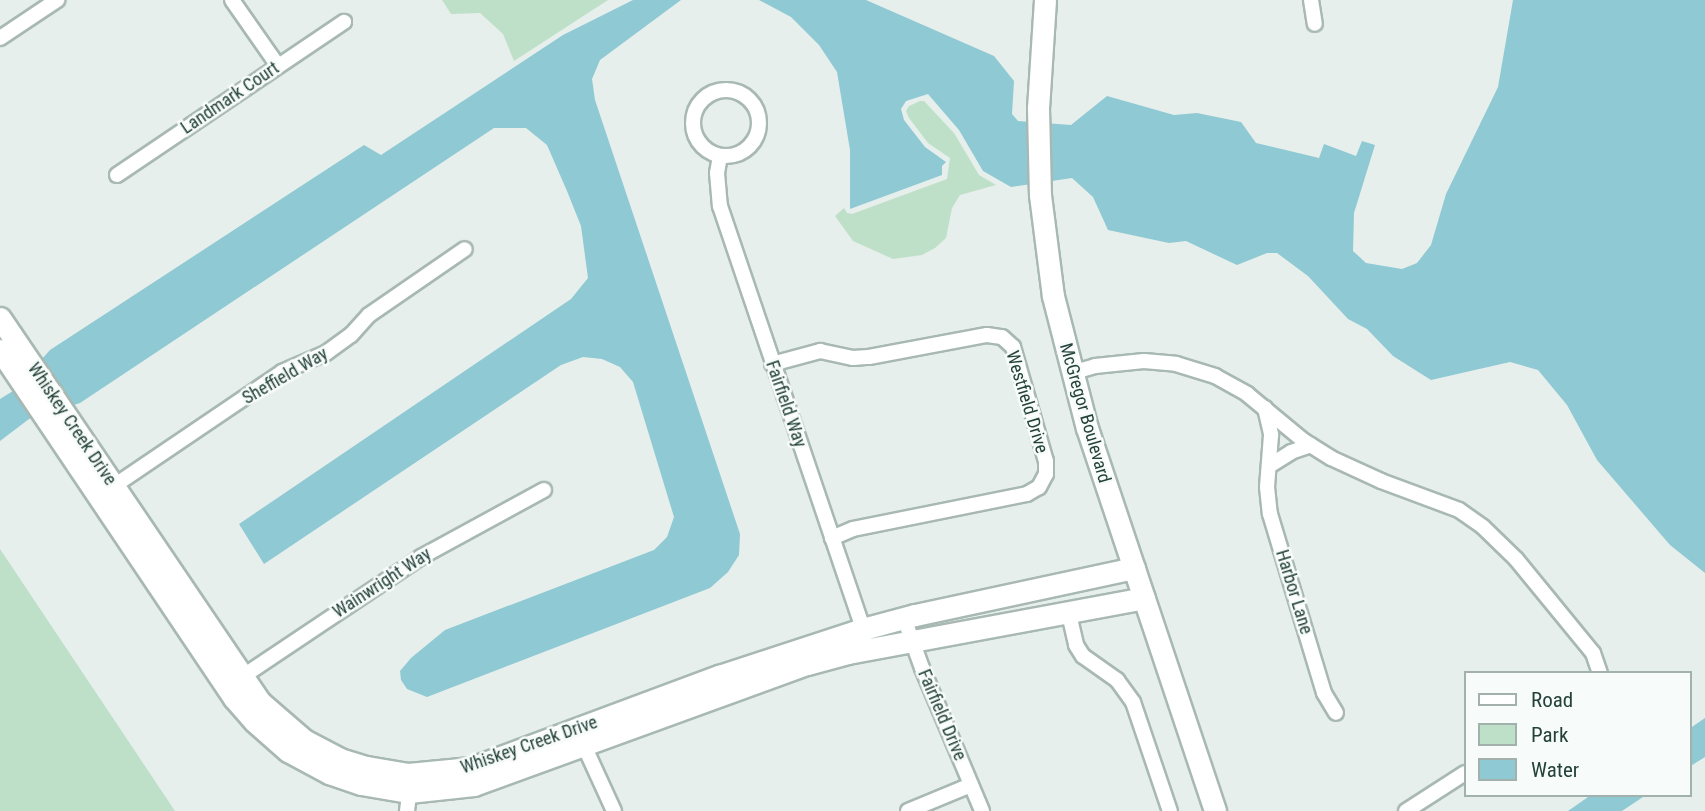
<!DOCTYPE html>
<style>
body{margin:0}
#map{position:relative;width:1705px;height:811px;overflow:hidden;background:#e6efeb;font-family:"Roboto Condensed",sans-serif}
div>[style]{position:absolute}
.green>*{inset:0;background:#bfe0c8}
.water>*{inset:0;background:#8ec9d4}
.roads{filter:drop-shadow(2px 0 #a8b8b2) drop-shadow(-2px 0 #a8b8b2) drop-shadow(0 2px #a8b8b2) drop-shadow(0 -2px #a8b8b2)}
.street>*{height:14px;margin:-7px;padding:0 7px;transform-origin:7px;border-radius:7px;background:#fff}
.street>.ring{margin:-7px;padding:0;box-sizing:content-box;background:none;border:14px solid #fff;border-radius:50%}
.secondary>*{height:21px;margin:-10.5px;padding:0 10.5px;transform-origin:10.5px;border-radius:10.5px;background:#fff}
span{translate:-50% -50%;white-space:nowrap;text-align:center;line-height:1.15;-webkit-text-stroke:5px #f7fbf9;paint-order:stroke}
.street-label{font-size:18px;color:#24423a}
.legend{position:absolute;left:1464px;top:671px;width:228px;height:126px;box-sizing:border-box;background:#f7fbf9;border:2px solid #a3b1ad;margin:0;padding:9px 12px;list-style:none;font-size:21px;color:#24423a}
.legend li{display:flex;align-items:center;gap:14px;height:35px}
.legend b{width:35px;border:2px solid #a3b1ad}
</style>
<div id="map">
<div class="green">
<div style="clip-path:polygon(442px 0,608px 0,514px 61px,503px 34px,480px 13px,451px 14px)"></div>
<div style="clip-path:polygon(920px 101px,924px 101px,954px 133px,979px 175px,996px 185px,960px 195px,952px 208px,946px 238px,935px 248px,922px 255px,893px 259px,853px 241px,835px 216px,844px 208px,847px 213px,852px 214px,947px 179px,950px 158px,928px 143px,909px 118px,906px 111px,909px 106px)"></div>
<div style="clip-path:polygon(0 549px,175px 811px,0 811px)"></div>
</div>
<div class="water">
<div style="clip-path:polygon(633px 0,681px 0,600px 60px,592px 79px,595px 100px,740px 534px,739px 555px,728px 572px,710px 588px,427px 697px,407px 689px,401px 680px,400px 671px,411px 658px,445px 630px,654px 550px,667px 537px,674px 517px,633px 382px,620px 367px,602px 359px,583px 357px,561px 365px,264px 564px,239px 524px,571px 299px,588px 278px,581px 226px,567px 191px,547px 145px,526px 128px,494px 128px,80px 403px,29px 419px,0 441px,0 399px,13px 391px,50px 350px,364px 145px,381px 155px,563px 35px)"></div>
<div style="clip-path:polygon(759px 0,866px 0,994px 56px,1014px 81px,1012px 114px,1018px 121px,1071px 125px,1107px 96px,1174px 115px,1197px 113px,1241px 122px,1256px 143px,1319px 158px,1324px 144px,1356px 156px,1362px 141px,1375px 145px,1354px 213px,1353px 251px,1366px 263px,1402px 269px,1417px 263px,1431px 245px,1446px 194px,1498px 87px,1513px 0,1705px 0,1705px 573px,1670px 545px,1597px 460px,1567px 405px,1538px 370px,1510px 362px,1431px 380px,1393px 356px,1367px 329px,1348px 319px,1308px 276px,1277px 253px,1267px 253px,1237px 265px,1186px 241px,1169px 243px,1108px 230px,1093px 197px,1072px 178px,1011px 187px,983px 171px,959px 130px,928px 94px,906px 101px,901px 109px,904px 120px,925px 147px,946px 162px,942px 166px,942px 175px,850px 209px,850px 150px,837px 72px,819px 45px,791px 17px)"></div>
<div style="clip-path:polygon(1705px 718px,1705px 757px,1689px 767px,1689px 729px)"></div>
<div style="clip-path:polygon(1591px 795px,1646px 795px,1622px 811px,1568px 811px)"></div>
</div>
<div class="roads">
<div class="street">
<div style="left:232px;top:0;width:80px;rotate:55.1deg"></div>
<div style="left:1311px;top:0;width:24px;rotate:81deg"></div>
<div style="left:0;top:38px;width:69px;rotate:-33.7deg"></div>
<div class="ring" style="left:693px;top:90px;width:52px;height:52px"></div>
<div style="left:720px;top:156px;width:17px;rotate:100deg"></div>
<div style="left:717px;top:173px;width:33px;rotate:85deg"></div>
<div style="left:720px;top:206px;width:453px;rotate:71.3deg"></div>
<div style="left:117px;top:175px;width:274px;rotate:-34deg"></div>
<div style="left:772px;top:364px;width:50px;rotate:-15.2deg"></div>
<div style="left:820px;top:351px;width:34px;rotate:12deg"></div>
<div style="left:853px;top:358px;width:16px;rotate:-4deg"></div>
<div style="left:869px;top:357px;width:120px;rotate:-10.6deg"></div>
<div style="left:987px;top:335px;width:15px;rotate:8deg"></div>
<div style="left:1002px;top:337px;width:15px;rotate:42deg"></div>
<div style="left:1013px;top:347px;width:119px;rotate:73.9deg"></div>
<div style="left:1046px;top:461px;width:13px;rotate:90deg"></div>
<div style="left:1046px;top:474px;width:15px;rotate:118deg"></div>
<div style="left:1039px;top:487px;width:14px;rotate:150deg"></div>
<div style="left:1027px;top:494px;width:177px;rotate:168.6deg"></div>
<div style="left:853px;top:529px;width:23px;rotate:157deg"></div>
<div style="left:1071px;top:373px;width:25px;rotate:-16deg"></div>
<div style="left:1095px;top:366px;width:49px;rotate:-5.8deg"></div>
<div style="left:1144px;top:361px;width:32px;rotate:5deg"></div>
<div style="left:1176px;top:364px;width:41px;rotate:17.1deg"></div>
<div style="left:1215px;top:376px;width:37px;rotate:29deg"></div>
<div style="left:1247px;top:394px;width:74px;rotate:39.5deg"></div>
<div style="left:1304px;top:441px;width:32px;rotate:32deg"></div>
<div style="left:1331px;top:458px;width:55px;rotate:24.7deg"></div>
<div style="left:1381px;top:481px;width:83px;rotate:20.4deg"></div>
<div style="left:1459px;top:510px;width:29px;rotate:35deg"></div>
<div style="left:1483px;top:527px;width:46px;rotate:44.1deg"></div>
<div style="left:1516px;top:559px;width:122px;rotate:50.7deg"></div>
<div style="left:1593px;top:653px;width:21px;rotate:71deg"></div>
<div style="left:1265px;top:408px;width:28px;rotate:77deg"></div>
<div style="left:1271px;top:435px;width:52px;rotate:94.4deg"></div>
<div style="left:1267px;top:487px;width:27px;rotate:84deg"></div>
<div style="left:1270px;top:514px;width:187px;rotate:73.2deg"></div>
<div style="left:1324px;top:693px;width:23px;rotate:59deg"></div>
<div style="left:1269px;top:466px;width:26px;rotate:-32deg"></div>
<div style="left:1291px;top:452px;width:21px;rotate:-19deg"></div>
<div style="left:108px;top:490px;width:210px;rotate:-34.1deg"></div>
<div style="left:282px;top:372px;width:48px;rotate:-23.4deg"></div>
<div style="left:326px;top:353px;width:31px;rotate:-36deg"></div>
<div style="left:351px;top:335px;width:27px;rotate:-48deg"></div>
<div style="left:369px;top:315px;width:116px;rotate:-34.5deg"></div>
<div style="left:1069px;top:614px;width:32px;rotate:77deg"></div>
<div style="left:1076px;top:645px;width:13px;rotate:58deg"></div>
<div style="left:1083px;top:656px;width:42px;rotate:35.2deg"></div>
<div style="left:1117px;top:680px;width:27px;rotate:54deg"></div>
<div style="left:1133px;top:702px;width:115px;rotate:71.3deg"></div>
<div style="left:904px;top:618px;width:53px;rotate:70.2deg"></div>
<div style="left:922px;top:668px;width:155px;rotate:67.2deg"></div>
<div style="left:236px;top:681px;width:223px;rotate:-33.8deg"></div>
<div style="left:421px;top:557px;width:140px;rotate:-28.6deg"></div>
<div style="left:581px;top:739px;width:79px;rotate:65.4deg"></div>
<div style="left:407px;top:811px;width:25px;rotate:-83deg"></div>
<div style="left:908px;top:811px;width:68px;rotate:-22.4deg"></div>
<div style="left:1406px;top:811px;width:70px;rotate:-32.8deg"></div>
</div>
<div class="secondary">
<div style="left:1045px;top:0;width:108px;rotate:93.7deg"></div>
<div style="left:1038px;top:108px;width:87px;rotate:88.7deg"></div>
<div style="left:1040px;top:195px;width:102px;rotate:82.7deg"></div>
<div style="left:1053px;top:296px;width:136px;rotate:75.6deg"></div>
<div style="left:1087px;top:428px;width:404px;rotate:71.5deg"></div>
<div style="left:0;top:318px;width:464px;rotate:55.9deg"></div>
<div style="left:260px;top:702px;width:58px;rotate:40.8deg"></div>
<div style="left:304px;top:740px;width:41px;rotate:27.8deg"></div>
<div style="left:340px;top:759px;width:28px;rotate:17deg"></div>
<div style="left:367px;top:767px;width:42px;rotate:9.7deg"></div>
<div style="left:408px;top:774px;width:63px;rotate:-5.4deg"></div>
<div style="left:471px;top:768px;width:265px;rotate:-20.4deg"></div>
<div style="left:719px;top:676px;width:151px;rotate:-18.1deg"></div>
<div style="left:863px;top:629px;width:54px;rotate:-15.1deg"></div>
<div style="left:915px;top:615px;width:224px;rotate:-12.1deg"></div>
<div style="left:0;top:350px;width:419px;rotate:56.1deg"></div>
<div style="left:234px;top:698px;width:30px;rotate:49deg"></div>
<div style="left:254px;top:721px;width:45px;rotate:41.4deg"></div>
<div style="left:288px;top:751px;width:47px;rotate:28.2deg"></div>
<div style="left:329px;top:773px;width:34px;rotate:19deg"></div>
<div style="left:361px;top:784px;width:49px;rotate:9.5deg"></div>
<div style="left:409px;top:792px;width:65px;rotate:-6.1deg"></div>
<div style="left:474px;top:785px;width:354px;rotate:-20deg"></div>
<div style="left:807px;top:664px;width:42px;rotate:-15deg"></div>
<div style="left:848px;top:653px;width:301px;rotate:-10.5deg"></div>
</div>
</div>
<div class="street-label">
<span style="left:230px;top:98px;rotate:-34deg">Landmark Court</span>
<span style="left:285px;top:376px;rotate:-30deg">Sheffield Way</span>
<span style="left:1027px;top:402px;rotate:73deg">Westfield Drive</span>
<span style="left:786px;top:404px;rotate:71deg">Fairfield Way</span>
<span style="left:1085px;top:413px;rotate:74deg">McGregor Boulevard</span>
<span style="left:72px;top:424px;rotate:56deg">Whiskey Creek Drive</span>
<span style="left:382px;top:583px;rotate:-33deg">Wainwright Way</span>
<span style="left:1294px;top:592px;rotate:73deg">Harbor Lane</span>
<span style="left:942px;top:715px;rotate:67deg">Fairfield Drive</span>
<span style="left:529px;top:745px;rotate:-19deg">Whiskey Creek Drive</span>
</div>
<ul class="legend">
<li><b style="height:9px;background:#fff"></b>Road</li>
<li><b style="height:19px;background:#bfe0c8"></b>Park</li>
<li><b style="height:19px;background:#8ec9d4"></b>Water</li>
</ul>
</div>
